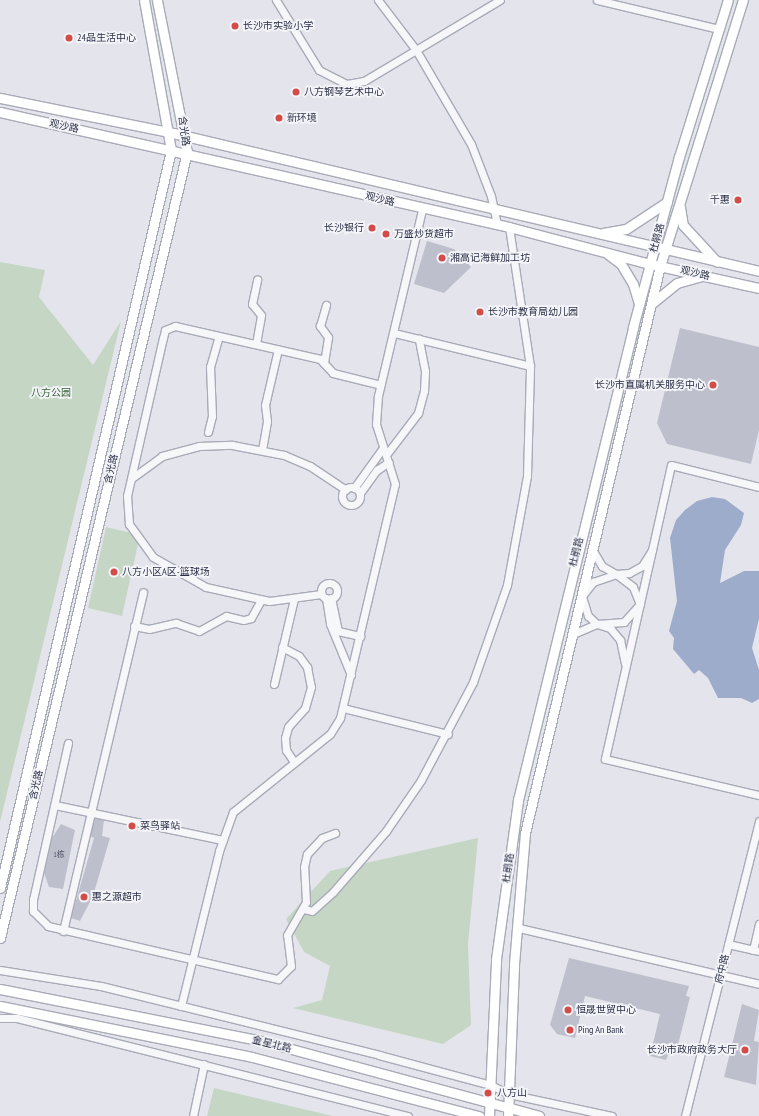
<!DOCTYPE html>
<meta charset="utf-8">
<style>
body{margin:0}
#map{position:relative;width:759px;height:1116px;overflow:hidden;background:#e4e5ec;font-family:"PT Sans Narrow","Noto Sans SC",sans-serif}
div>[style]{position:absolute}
.green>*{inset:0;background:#c6d6c4}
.water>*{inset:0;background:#9eaccc}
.building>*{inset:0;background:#bdc0cc}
.roads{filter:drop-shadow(1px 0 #a8abb7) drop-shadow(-1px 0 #a8abb7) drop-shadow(0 1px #a8abb7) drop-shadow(0 -1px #a8abb7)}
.minor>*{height:7px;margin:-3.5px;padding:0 3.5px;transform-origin:3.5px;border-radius:3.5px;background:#f7f7fa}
.minor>.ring{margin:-3.5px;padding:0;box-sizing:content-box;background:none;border:7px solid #f7f7fa;border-radius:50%}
.major>*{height:9px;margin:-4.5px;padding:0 4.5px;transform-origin:4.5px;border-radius:4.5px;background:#fff}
.dots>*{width:11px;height:11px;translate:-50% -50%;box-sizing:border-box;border:2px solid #f4f5f9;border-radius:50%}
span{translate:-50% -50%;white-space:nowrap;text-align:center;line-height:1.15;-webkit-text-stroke:3.5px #f4f5f9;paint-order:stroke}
.number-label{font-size:8px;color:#4f5367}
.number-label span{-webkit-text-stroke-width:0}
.poi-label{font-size:10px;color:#2a2f45}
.left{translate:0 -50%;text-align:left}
.right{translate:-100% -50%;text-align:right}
.street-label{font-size:10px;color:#2a2f45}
.park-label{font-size:10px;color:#376137}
</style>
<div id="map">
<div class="green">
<div style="clip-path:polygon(0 262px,45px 270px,39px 297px,93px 365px,121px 321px,0 822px)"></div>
<div style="clip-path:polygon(106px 527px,140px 535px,122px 616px,88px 608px)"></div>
<div style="clip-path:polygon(478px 838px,468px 944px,471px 1025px,443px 1044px,293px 1008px,322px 1000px,330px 966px,304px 952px,286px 919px,330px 871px)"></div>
<div style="clip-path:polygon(214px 1088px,333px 1116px,207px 1116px)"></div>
</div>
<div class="water">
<div style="clip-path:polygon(712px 497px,725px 499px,744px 513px,741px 525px,725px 550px,720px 583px,744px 571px,759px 571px,759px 619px,752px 648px,759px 670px,759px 699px,752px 703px,741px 698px,718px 698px,708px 678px,699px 670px,694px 674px,673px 649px,674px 638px,669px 631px,677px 601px,670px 538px,676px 520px,685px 510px,697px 501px)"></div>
</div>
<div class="building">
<div style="clip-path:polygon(427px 241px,454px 249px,471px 267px,444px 293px,414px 284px)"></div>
<div style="clip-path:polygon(680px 328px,759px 347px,759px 430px,751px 464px,667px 444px,657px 423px)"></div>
<div style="clip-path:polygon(95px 818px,104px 820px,102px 836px,110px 838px,93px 896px,80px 921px,71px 918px,94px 838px,90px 836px)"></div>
<div style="clip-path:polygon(61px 824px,75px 830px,63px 889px,49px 887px,44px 873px,52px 838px)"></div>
<div style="clip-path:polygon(569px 958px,689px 986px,686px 996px,690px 997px,676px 1053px,668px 1055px,666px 1060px,650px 1056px,660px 1014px,585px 996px,575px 1038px,557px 1034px,550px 1025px)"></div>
<div style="clip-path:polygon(742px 1004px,759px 1010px,754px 1041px,759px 1042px,756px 1085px,724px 1077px)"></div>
</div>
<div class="roads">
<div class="minor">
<div style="left:276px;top:0;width:82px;rotate:58.4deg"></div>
<div style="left:319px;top:70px;width:31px;rotate:27deg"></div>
<div style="left:347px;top:84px;width:17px;rotate:-10deg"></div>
<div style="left:364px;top:81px;width:158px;rotate:-30.8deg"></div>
<div style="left:378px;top:0;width:63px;rotate:52.8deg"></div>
<div style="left:416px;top:50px;width:109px;rotate:59.7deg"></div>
<div style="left:471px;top:144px;width:56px;rotate:69deg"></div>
<div style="left:491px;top:196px;width:29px;rotate:78deg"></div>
<div style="left:597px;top:0;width:125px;rotate:13.4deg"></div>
<div style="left:394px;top:333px;width:140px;rotate:13.6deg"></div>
<div style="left:256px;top:344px;width:29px;rotate:-80deg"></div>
<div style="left:261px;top:315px;width:14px;rotate:-129deg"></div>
<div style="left:252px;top:304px;width:25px;rotate:-78deg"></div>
<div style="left:324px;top:363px;width:26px;rotate:-81deg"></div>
<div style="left:328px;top:337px;width:14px;rotate:-126deg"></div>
<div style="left:320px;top:326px;width:22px;rotate:-74deg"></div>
<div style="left:208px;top:432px;width:16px;rotate:-76deg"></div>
<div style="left:212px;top:416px;width:49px;rotate:-92.3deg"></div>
<div style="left:210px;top:367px;width:32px;rotate:-74deg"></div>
<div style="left:262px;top:450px;width:29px;rotate:-80deg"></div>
<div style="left:267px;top:421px;width:16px;rotate:-97deg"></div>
<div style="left:265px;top:405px;width:57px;rotate:-76.9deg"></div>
<div style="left:386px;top:455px;width:53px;rotate:-52.7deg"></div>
<div style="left:418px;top:413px;width:23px;rotate:-75deg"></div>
<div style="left:424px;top:391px;width:20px;rotate:-87deg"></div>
<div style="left:425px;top:371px;width:33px;rotate:-101deg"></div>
<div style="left:132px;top:478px;width:37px;rotate:-36deg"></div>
<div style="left:162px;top:456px;width:38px;rotate:-15deg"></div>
<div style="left:199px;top:446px;width:33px;rotate:-2deg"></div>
<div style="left:232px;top:445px;width:53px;rotate:10.9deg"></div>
<div style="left:284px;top:455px;width:28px;rotate:23deg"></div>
<div style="left:310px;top:466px;width:43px;rotate:33.7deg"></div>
<div class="ring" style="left:342px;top:487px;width:11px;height:11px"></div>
<div style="left:354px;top:488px;width:49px;rotate:-54.1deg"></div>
<div style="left:360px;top:493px;width:29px;rotate:-54deg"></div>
<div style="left:377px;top:470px;width:14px;rotate:-34deg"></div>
<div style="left:592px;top:549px;width:20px;rotate:60deg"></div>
<div style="left:602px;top:566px;width:16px;rotate:30deg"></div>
<div style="left:616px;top:574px;width:13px;rotate:-4deg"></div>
<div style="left:629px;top:573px;width:15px;rotate:-28deg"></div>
<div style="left:642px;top:566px;width:19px;rotate:-58deg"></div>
<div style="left:652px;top:550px;width:87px;rotate:-77.4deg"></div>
<div style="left:671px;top:465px;width:91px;rotate:14deg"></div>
<div style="left:652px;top:550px;width:214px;rotate:102.7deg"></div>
<div style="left:605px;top:759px;width:158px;rotate:13.2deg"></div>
<div style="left:616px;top:574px;width:21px;rotate:37deg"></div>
<div style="left:633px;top:587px;width:18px;rotate:68deg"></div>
<div style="left:640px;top:604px;width:24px;rotate:132deg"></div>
<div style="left:624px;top:622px;width:27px;rotate:176deg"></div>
<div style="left:597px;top:624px;width:12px;rotate:-138deg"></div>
<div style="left:588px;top:616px;width:21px;rotate:-107deg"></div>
<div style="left:582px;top:596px;width:18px;rotate:-52deg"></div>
<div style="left:593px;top:582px;width:24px;rotate:-19deg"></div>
<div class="ring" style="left:321px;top:583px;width:9px;height:9px"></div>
<div style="left:321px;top:594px;width:52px;rotate:172.3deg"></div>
<div style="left:269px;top:601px;width:65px;rotate:-167.5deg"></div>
<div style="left:206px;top:587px;width:61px;rotate:-150.5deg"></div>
<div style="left:153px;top:557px;width:41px;rotate:-126deg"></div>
<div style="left:129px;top:524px;width:28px;rotate:-94deg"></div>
<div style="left:127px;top:496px;width:162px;rotate:-77.2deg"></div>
<div style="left:163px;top:338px;width:8px;rotate:-76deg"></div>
<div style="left:165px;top:330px;width:11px;rotate:-22deg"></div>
<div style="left:175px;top:326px;width:149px;rotate:12.8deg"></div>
<div style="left:320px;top:359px;width:19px;rotate:47deg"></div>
<div style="left:333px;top:373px;width:49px;rotate:14deg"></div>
<div style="left:326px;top:598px;width:26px;rotate:81deg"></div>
<div style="left:330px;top:624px;width:55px;rotate:67.6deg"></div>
<div style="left:331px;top:598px;width:34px;rotate:78deg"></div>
<div style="left:338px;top:631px;width:23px;rotate:13deg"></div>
<div style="left:134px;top:626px;width:15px;rotate:11deg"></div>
<div style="left:149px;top:629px;width:28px;rotate:-13deg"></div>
<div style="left:176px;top:623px;width:24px;rotate:19deg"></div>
<div style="left:199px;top:631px;width:31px;rotate:-29deg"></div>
<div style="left:226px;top:616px;width:18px;rotate:13deg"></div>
<div style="left:244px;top:620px;width:7px;rotate:-16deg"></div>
<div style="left:251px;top:618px;width:21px;rotate:-61deg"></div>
<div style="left:573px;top:634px;width:26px;rotate:-23deg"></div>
<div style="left:597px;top:624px;width:14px;rotate:17deg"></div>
<div style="left:610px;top:628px;width:16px;rotate:50deg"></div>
<div style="left:620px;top:640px;width:24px;rotate:78deg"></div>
<div style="left:282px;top:647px;width:19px;rotate:28deg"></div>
<div style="left:299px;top:656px;width:14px;rotate:54deg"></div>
<div style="left:307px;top:667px;width:20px;rotate:79deg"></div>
<div style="left:311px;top:687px;width:22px;rotate:106deg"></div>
<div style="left:305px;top:708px;width:25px;rotate:132deg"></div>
<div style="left:288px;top:727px;width:11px;rotate:105deg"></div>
<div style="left:285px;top:738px;width:12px;rotate:85deg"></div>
<div style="left:286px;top:750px;width:14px;rotate:56deg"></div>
<div style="left:274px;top:684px;width:87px;rotate:-76.8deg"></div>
<div style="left:343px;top:708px;width:108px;rotate:13.9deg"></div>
<div style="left:68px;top:743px;width:160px;rotate:102.6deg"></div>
<div style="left:33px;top:899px;width:12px;rotate:90deg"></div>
<div style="left:33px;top:911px;width:21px;rotate:45deg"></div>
<div style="left:48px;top:926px;width:236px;rotate:13deg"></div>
<div style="left:278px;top:979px;width:18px;rotate:-45deg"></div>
<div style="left:291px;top:966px;width:31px;rotate:-97deg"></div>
<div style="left:287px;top:935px;width:38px;rotate:-60deg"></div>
<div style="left:306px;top:902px;width:35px;rotate:-93deg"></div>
<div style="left:304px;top:867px;width:13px;rotate:-77deg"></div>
<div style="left:307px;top:854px;width:22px;rotate:-47deg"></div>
<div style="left:322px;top:838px;width:14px;rotate:-21deg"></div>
<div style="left:55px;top:805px;width:171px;rotate:11.8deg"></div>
<div style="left:304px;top:909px;width:8px;rotate:14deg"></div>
<div style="left:312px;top:911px;width:28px;rotate:-42deg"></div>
<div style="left:333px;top:892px;width:81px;rotate:-49deg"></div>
<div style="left:386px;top:831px;width:62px;rotate:-55.5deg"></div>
<div style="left:421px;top:780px;width:111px;rotate:-62deg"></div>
<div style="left:473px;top:682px;width:103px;rotate:-70.7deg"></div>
<div style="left:507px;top:585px;width:111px;rotate:-79.6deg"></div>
<div style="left:527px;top:476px;width:110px;rotate:-88.4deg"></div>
<div style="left:530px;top:366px;width:141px;rotate:-98.6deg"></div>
<div style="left:519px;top:928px;width:246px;rotate:13.1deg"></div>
<div style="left:63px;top:931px;width:348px;rotate:-76.7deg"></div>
<div style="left:728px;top:944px;width:32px;rotate:13deg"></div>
<div style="left:753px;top:950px;width:27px;rotate:-77deg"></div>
<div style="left:0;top:970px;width:102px;rotate:9deg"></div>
<div style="left:101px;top:986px;width:286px;rotate:13.9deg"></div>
<div style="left:379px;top:1055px;width:116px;rotate:15deg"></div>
<div style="left:491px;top:1085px;width:20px;rotate:27deg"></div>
<div style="left:509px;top:1094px;width:105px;rotate:12.1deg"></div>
<div style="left:181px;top:1006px;width:160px;rotate:-76.2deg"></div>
<div style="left:219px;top:851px;width:41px;rotate:-70.3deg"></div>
<div style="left:233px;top:812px;width:124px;rotate:-38.8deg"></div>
<div style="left:330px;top:734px;width:19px;rotate:-58deg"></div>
<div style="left:340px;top:718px;width:240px;rotate:-76.8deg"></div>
<div style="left:395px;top:484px;width:63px;rotate:-107.6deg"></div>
<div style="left:376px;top:424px;width:28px;rotate:-86deg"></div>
<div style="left:378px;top:396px;width:191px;rotate:-76.7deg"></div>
<div style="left:0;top:1018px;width:17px"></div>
<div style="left:17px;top:1018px;width:403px;rotate:14.1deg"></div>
<div style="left:193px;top:1116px;width:53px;rotate:-78.1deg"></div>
<div style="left:685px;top:1116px;width:304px;rotate:-75.9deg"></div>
</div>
<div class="major">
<div style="left:0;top:98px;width:177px;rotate:11.4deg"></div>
<div style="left:173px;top:133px;width:602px;rotate:13.25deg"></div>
<div style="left:0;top:112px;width:522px;rotate:12.73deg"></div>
<div style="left:509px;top:227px;width:146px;rotate:14.7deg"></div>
<div style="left:650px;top:264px;width:112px;rotate:12.4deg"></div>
<div style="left:680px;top:207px;width:18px;rotate:81deg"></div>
<div style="left:683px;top:225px;width:50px;rotate:47.4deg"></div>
<div style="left:603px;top:233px;width:23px;rotate:-10deg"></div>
<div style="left:626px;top:229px;width:49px;rotate:-33.4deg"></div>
<div style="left:609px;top:255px;width:15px;rotate:37deg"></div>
<div style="left:621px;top:264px;width:23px;rotate:59deg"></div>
<div style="left:633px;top:284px;width:21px;rotate:73deg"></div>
<div style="left:651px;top:304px;width:33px;rotate:-39deg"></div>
<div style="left:677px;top:283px;width:25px;rotate:-16deg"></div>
<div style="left:0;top:888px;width:758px;rotate:-76.95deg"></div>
<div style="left:171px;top:150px;width:152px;rotate:-100.2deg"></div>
<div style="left:0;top:938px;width:808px;rotate:-76.62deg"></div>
<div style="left:187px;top:152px;width:155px;rotate:-101.2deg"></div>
<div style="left:0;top:989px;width:263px;rotate:11.2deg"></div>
<div style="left:258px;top:1040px;width:291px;rotate:15.1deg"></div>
<div style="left:0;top:1006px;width:257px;rotate:11.4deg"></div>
<div style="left:252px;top:1057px;width:235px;rotate:14.6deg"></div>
<div style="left:489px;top:1116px;width:157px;rotate:-87.4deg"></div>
<div style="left:496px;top:959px;width:161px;rotate:-82.1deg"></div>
<div style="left:518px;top:800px;width:487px;rotate:-76.3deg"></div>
<div style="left:633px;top:327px;width:176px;rotate:-74.9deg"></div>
<div style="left:679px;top:157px;width:164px;rotate:-72.7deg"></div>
<div style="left:508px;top:1116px;width:152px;rotate:-87.7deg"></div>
<div style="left:514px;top:964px;width:131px;rotate:-85.2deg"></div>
<div style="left:525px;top:833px;width:583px;rotate:-76.61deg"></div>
<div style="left:660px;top:266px;width:279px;rotate:-72.7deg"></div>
</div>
</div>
<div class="dots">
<div style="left:235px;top:26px;background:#d34c47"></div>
<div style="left:69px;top:38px;background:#d34c47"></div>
<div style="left:296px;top:92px;background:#d34c47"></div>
<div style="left:279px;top:118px;background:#d34c47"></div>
<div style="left:738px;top:200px;background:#d34c47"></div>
<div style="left:372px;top:228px;background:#d34c47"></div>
<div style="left:386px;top:234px;background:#d34c47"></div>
<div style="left:442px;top:258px;background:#d34c47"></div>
<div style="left:480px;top:312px;background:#d34c47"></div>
<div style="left:713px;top:385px;background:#d34c47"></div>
<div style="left:114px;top:572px;background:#d34c47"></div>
<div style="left:132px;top:826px;background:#d34c47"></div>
<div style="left:84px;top:897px;background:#d34c47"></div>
<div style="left:568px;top:1010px;background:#d34c47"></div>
<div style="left:570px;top:1030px;background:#d34c47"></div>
<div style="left:745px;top:1050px;background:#d34c47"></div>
<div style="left:488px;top:1093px;background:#d34c47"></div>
</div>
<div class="number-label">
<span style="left:59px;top:855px">1栋</span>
</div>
<div class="poi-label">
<span class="left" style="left:243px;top:26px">长沙市实验小学</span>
<span class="left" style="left:77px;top:38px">24品生活中心</span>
<span class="left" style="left:304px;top:92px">八方钢琴艺术中心</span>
<span class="left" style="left:287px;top:118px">新环境</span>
<span class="right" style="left:730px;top:200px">千惠</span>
<span class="right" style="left:364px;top:228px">长沙银行</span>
<span class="left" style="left:394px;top:234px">万盛炒货超市</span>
<span class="left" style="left:450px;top:258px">湘高记海鲜加工坊</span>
<span class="left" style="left:488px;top:312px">长沙市教育局幼儿园</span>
<span class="right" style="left:705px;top:385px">长沙市直属机关服务中心</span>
<span class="left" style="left:122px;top:572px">八方小区A区-篮球场</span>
<span class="left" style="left:140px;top:826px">菜鸟驿站</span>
<span class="left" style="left:92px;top:897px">惠之源超市</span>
<span class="left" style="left:576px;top:1010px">恒晟世贸中心</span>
<span class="left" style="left:578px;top:1030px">Ping An Bank</span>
<span class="right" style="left:737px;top:1050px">长沙市政府政务大厅</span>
<span class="left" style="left:497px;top:1093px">八方山</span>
</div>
<div class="street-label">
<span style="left:64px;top:126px;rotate:12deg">观沙路</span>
<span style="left:184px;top:131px;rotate:82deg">含光路</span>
<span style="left:380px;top:199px;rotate:14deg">观沙路</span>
<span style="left:657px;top:238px;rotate:-75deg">杜鹃路</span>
<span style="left:695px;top:273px;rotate:13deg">观沙路</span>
<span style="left:111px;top:469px;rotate:-77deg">含光路</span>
<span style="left:576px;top:552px;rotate:-76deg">杜鹃路</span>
<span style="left:36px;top:785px;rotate:-77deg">含光路</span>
<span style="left:508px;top:868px;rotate:-82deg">杜鹃路</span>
<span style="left:722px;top:969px;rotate:-76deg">府中路</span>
<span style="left:272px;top:1044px;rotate:14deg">金星北路</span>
</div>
<div class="park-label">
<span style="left:51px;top:393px">八方公园</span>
</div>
</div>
